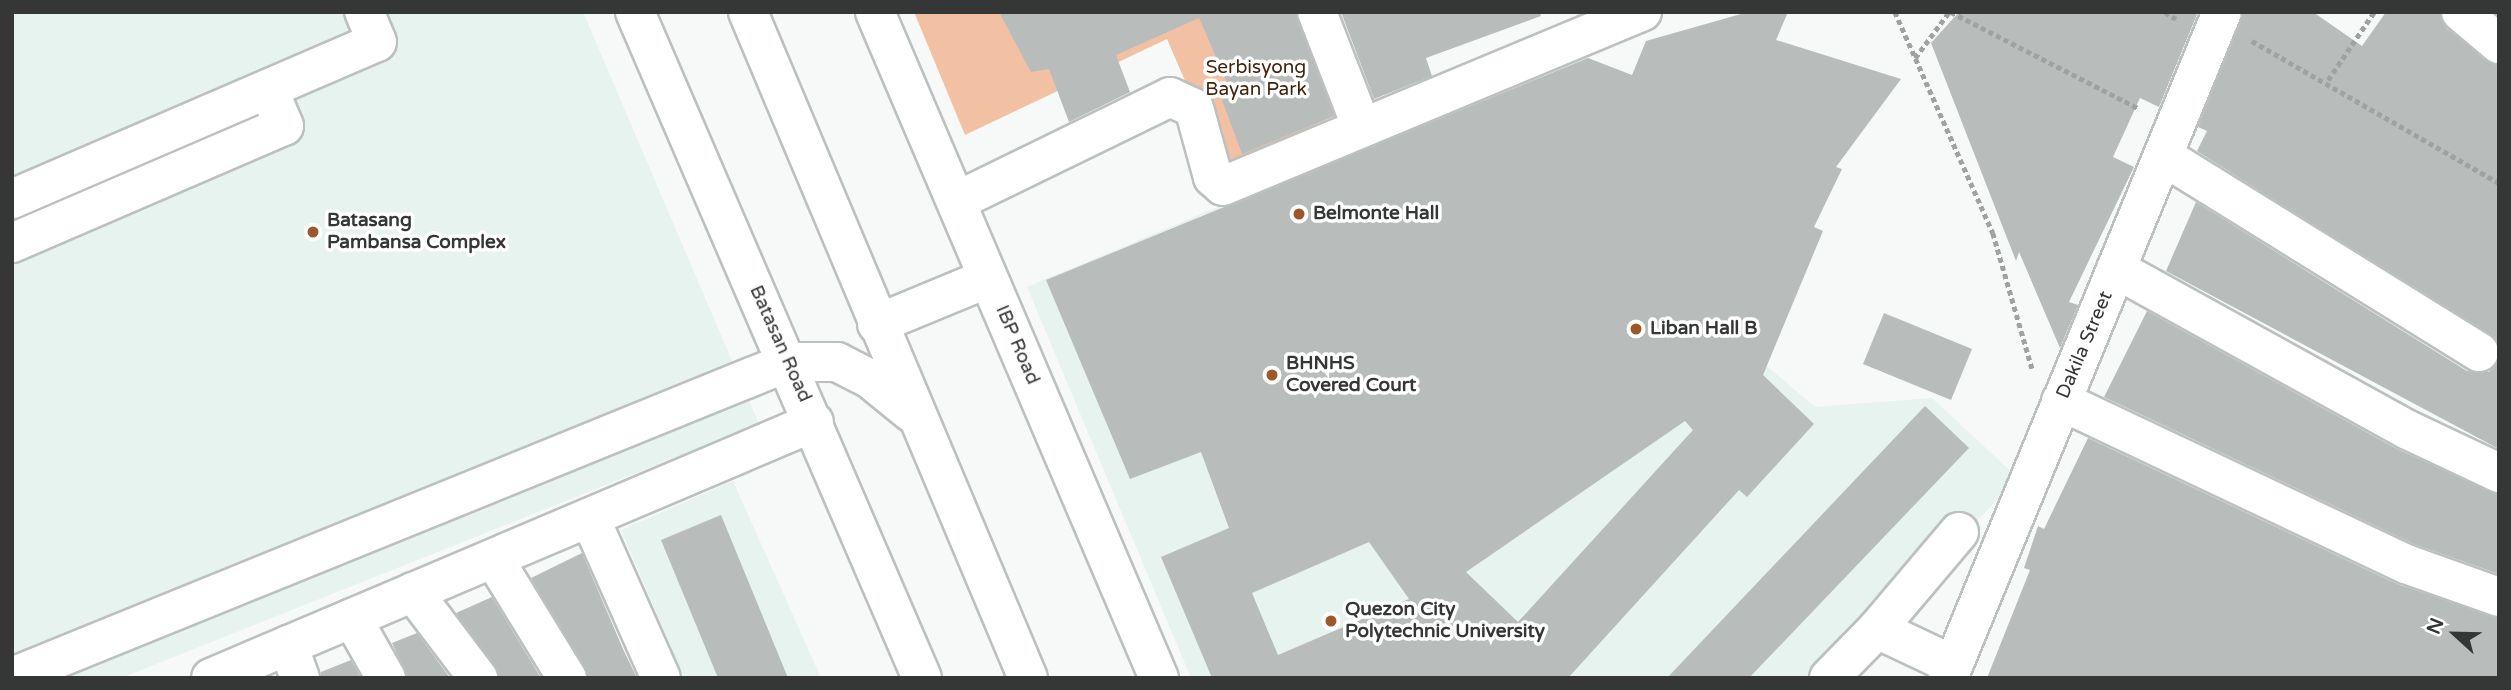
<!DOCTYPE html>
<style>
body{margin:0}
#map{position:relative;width:2511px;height:690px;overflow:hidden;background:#f6f9f8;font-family:"Varela Round",sans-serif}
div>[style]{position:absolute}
.built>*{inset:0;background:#e6f3ee}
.green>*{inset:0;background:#f2c1a4}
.building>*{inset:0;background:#b8bcbb}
.path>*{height:4.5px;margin-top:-2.25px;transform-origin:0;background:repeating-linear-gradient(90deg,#9fa2a1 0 5px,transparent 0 8.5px)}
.roads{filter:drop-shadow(2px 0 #bcc0bf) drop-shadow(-2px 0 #bcc0bf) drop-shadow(0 2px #bcc0bf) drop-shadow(0 -2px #bcc0bf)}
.minor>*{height:38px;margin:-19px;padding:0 19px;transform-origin:19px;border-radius:19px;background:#fff}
.major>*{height:38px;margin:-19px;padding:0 19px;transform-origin:19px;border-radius:19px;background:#fff}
.dots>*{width:19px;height:19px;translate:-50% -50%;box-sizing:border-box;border:4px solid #fff;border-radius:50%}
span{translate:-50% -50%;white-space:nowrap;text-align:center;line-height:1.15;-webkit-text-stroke:7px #fff;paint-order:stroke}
.park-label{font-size:19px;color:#43230c}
.poi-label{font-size:19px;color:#353736;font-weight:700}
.left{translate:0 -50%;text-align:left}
.street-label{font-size:19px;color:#353736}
.frame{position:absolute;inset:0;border:14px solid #353736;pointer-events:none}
.north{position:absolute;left:2420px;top:599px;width:70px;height:70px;-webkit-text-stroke:5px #fff;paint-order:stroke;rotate:292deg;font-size:19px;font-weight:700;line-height:28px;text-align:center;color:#353736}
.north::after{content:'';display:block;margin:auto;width:24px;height:32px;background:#353736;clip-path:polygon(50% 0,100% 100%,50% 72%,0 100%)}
</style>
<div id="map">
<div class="built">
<div style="clip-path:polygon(12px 12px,583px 12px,759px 424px,121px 678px,12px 678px)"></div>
<div style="clip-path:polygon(1533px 75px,1582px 209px,1815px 407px,1932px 398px,2018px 478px,1827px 678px,1191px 678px,1027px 287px)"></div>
<div style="clip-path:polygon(733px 481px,821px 678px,684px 678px,621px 530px)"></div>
</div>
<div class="green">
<div style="clip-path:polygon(914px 12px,1304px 12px,1343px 112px,1222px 167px,1167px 39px,965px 135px)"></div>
</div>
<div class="building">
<div style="clip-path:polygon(999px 12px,1296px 12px,1334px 116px,1242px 154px,1222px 100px,1233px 96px,1199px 18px,1116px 55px,1130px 92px,1069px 122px,1049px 69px,1031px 72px)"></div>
<div style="clip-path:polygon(1341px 12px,1540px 12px,1541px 16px,1426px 58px,1432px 76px,1374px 99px)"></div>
<div style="clip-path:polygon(evenodd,1748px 12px,1788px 12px,1776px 40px,1901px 79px,1836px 167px,1842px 169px,1814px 227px,1823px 231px,1763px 375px,1814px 424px,1747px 497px,1739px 490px,1568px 678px,1212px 678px,1161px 557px,1229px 528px,1201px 452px,1130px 479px,1046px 280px,1588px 58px,1632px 75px,1646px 41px,1748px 12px,1685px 421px,1693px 430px,1518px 622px,1466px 572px,1685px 421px,1748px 12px,1369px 542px,1409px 599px,1278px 655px,1252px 593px,1369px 542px)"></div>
<div style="clip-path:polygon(1959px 12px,2198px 12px,2159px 107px,2140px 98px,2113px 157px,2134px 167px,2069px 302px,2078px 305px,2060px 348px,2019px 252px,2016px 261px,1931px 43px)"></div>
<div style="clip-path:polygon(2243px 12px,2313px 12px,2362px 46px,2386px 12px,2440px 12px,2447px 29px,2499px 65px,2499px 343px,2197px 151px,2207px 131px,2198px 127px)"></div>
<div style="clip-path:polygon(2196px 202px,2467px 371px,2489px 372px,2499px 360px,2499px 449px,2166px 271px)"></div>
<div style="clip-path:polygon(2147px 311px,2397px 449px,2499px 495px,2499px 574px,2414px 544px,2104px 397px)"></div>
<div style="clip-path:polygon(1884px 313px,1972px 349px,1951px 400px,1863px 364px)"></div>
<div style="clip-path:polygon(1925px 406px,1969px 448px,1749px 678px,1667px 678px)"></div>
<div style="clip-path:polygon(2088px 438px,2397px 584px,2499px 618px,2499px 678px,1987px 678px,2030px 570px,2024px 568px,2038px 526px,2044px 529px)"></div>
<div style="clip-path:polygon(721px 515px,788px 678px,718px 678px,661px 540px)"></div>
<div style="clip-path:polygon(582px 553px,623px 649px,637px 678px,589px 678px,531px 578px)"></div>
<div style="clip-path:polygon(492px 597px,541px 678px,499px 678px,456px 613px)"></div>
<div style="clip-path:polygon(417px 633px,450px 678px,408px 678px,392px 643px)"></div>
<div style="clip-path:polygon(351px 660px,361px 678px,321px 678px,321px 672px)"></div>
</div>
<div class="path">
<div style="left:1895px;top:12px;width:242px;rotate:66.1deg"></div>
<div style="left:1993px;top:233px;width:141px;rotate:73.9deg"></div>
<div style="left:1951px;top:12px;width:212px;rotate:27.2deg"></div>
<div style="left:2165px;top:12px;width:13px;rotate:32deg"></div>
<div style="left:2252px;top:41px;width:285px;rotate:29.9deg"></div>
<div style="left:1915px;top:58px;width:57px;rotate:-53.5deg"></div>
<div style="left:2328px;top:80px;width:82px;rotate:-55.9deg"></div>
</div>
<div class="roads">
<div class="minor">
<div style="left:875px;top:12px;width:724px;rotate:66.91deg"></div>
<div style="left:1317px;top:12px;width:124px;rotate:68.8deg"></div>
<div style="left:2461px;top:12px;width:50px;rotate:40.1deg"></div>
<div style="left:2163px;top:156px;width:372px;rotate:31.8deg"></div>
<div style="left:12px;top:199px;width:397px;rotate:-23.3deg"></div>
<div style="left:377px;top:42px;width:33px;rotate:-113deg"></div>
<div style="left:957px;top:201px;width:237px;rotate:-26deg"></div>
<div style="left:1170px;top:97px;width:26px;rotate:25deg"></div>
<div style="left:1194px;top:108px;width:72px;rotate:74.6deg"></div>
<div style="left:1213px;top:177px;width:13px;rotate:42deg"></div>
<div style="left:1223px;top:186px;width:454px;rotate:-22.6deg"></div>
<div style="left:12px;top:243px;width:296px;rotate:-23.3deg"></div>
<div style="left:284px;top:126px;width:39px;rotate:-113deg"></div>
<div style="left:2116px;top:269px;width:333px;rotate:28.9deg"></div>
<div style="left:2408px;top:430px;width:101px;rotate:25.3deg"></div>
<div style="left:2061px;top:401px;width:382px;rotate:25.3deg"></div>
<div style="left:2406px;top:564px;width:99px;rotate:19.5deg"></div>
<div style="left:590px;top:518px;width:175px;rotate:66.1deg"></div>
<div style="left:494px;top:559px;width:140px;rotate:58.5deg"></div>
<div style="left:413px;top:592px;width:108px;rotate:52.9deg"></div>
<div style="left:352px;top:618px;width:69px;rotate:60.5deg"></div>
<div style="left:1877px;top:629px;width:127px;rotate:-49.8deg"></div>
<div style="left:288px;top:645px;width:35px;rotate:70deg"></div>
<div style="left:12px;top:677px;width:837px;rotate:-22.09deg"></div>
<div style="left:211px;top:678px;width:655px;rotate:-23deg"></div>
<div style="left:1829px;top:678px;width:69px;rotate:-45.6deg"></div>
<div style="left:1877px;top:629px;width:84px;rotate:25.3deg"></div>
<div style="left:1948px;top:678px;width:720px;rotate:-67.64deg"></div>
</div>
<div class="major">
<div style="left:635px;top:12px;width:725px;rotate:66.69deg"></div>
<div style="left:748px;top:12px;width:722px;rotate:67.2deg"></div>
<div style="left:877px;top:324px;width:120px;rotate:-22.5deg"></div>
<div style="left:788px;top:362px;width:49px"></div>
<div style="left:837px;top:362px;width:36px;rotate:27deg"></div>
<div style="left:869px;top:378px;width:55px;rotate:39.1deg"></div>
</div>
</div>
<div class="dots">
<div style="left:1299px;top:214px;background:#9c5829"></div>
<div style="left:313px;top:232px;background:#9c5829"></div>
<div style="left:1636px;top:329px;background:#9c5829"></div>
<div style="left:1272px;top:375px;background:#9c5829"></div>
<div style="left:1331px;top:621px;background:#9c5829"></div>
</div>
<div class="park-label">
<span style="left:1256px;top:79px">Serbisyong<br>Bayan Park</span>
</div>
<div class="poi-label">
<span class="left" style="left:1313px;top:214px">Belmonte Hall</span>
<span class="left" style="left:327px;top:232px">Batasang<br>Pambansa Complex</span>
<span class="left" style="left:1650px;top:329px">Liban Hall B</span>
<span class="left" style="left:1286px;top:375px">BHNHS<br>Covered Court</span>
<span class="left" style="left:1345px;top:621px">Quezon City<br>Polytechnic University</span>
</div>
<div class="street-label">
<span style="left:780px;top:344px;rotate:66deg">Batasan Road</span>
<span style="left:1017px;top:345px;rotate:67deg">IBP Road</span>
<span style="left:2085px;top:345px;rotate:-67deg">Dakila Street</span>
</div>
<div class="frame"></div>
<div class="north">N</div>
</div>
